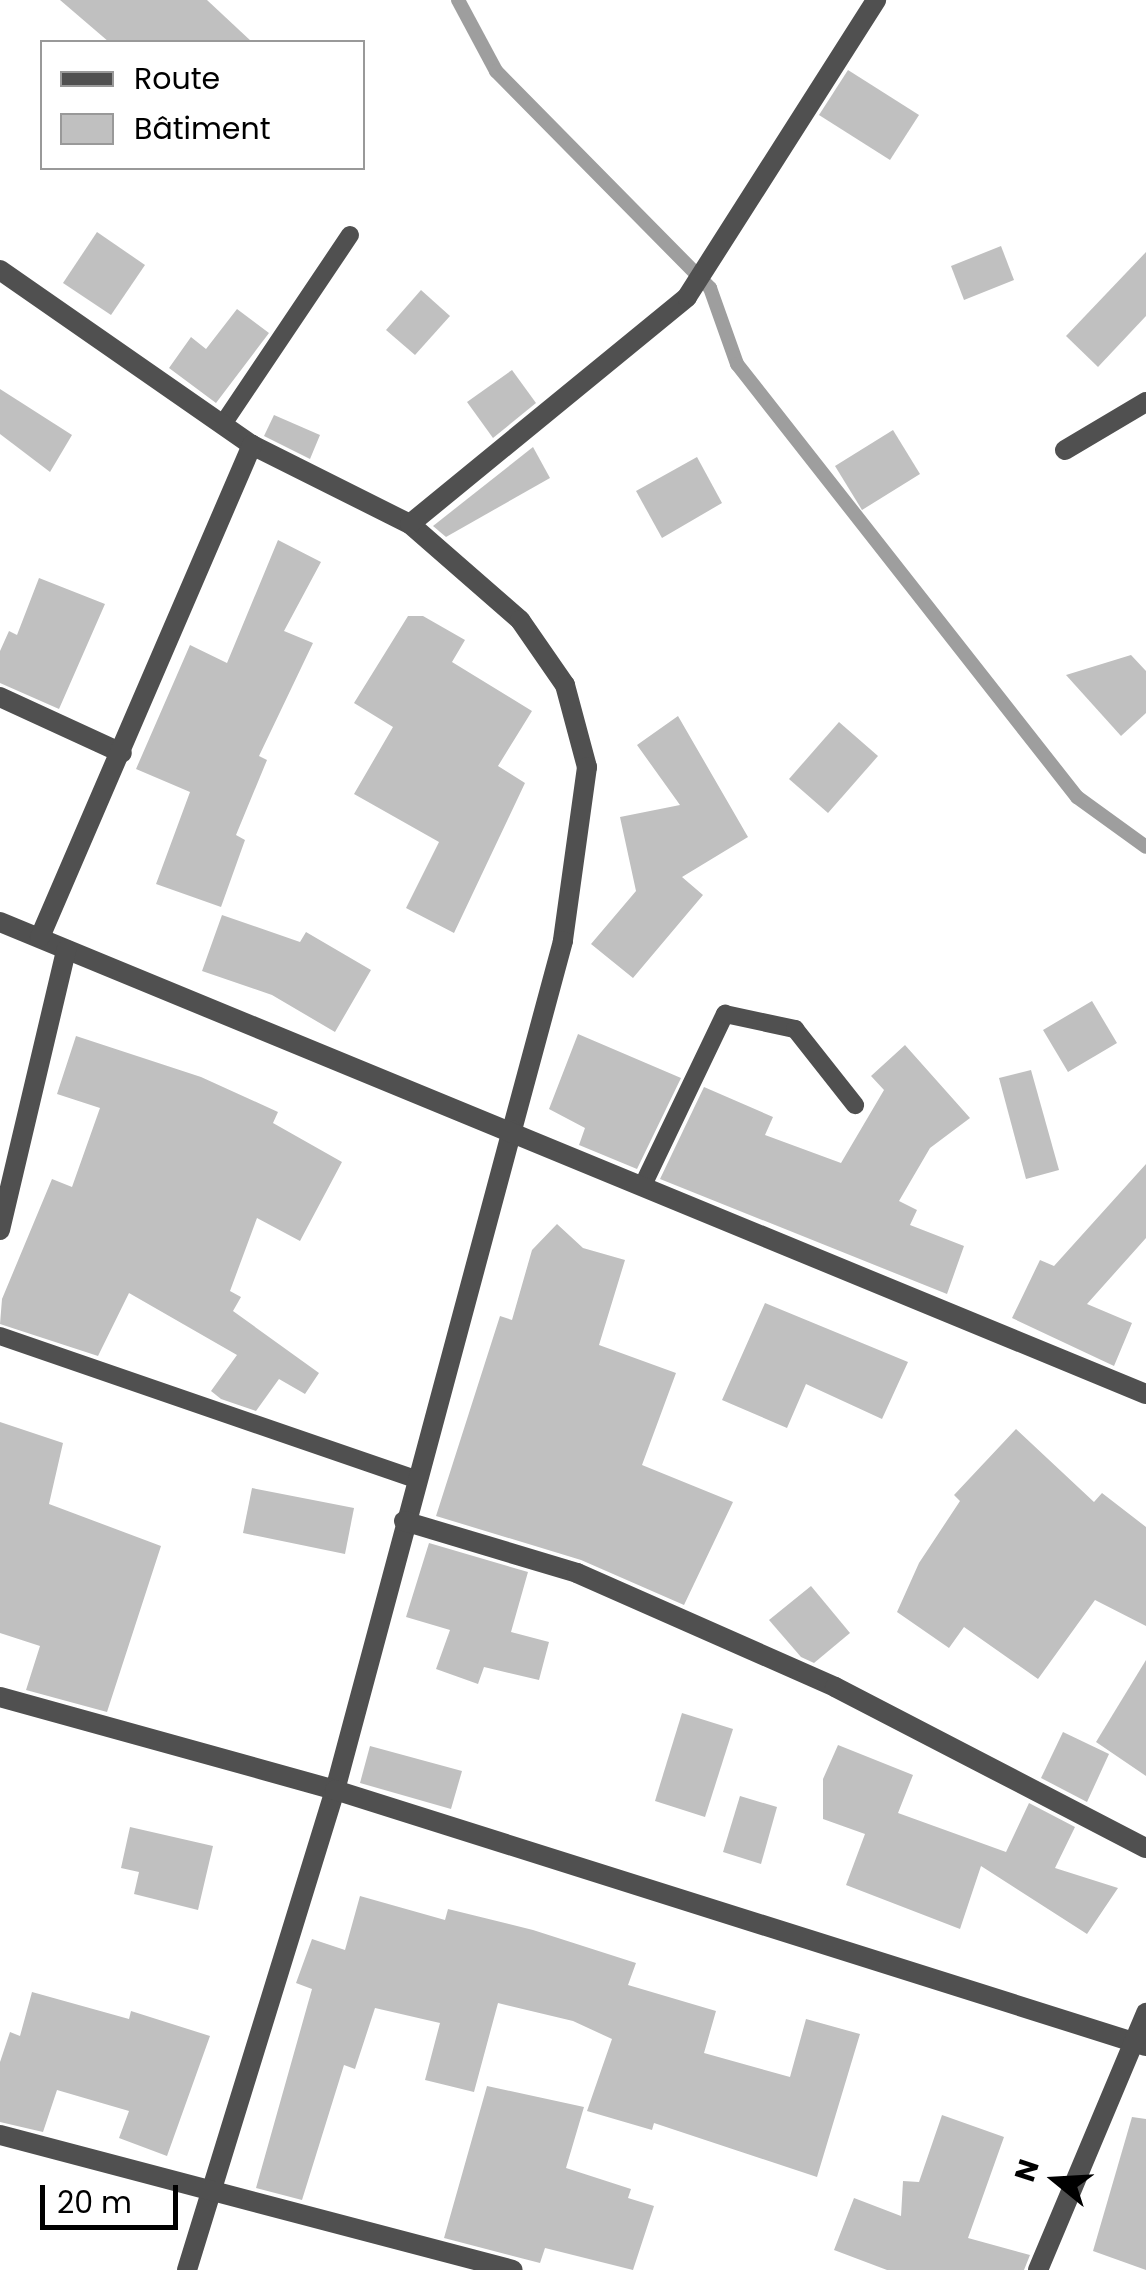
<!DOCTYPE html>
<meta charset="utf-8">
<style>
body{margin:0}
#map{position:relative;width:1146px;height:2270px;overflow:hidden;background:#fff;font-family:Poppins,sans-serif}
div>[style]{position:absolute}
.stream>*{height:14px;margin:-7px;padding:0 7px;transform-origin:7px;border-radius:7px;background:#9e9e9e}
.building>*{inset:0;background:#c0c0c0}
.lane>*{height:18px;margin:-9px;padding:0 9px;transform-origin:9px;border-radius:9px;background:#505050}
.street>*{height:20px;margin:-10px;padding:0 10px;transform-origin:10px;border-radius:10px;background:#505050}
span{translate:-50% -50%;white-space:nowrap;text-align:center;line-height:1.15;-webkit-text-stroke:10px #fff;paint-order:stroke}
.legend{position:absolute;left:40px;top:40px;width:325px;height:130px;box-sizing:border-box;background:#fff;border:2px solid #999;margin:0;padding:12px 18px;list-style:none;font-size:30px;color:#000}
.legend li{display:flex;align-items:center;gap:20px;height:50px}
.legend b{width:50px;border:2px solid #999}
.north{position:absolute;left:1006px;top:2130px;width:100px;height:100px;-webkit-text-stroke:8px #fff;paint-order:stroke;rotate:288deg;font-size:28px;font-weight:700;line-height:40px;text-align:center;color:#000}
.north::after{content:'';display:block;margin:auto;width:35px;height:45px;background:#000;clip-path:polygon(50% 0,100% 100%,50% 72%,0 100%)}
.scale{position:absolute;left:40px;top:2185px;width:138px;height:45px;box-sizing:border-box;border:5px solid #000;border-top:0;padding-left:12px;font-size:30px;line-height:35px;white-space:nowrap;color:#000;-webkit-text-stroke:8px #fff;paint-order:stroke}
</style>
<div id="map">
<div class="stream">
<div style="left:458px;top:0;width:81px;rotate:61.8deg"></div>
<div style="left:496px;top:71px;width:305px;rotate:45.4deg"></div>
<div style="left:710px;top:288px;width:81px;rotate:70.4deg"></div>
<div style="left:737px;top:364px;width:551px;rotate:51.86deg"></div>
<div style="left:1077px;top:797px;width:85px;rotate:35.9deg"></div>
</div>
<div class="building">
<div style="clip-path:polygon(60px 0,207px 0,252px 42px,109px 42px)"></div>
<div style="clip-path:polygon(848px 70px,919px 115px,890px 160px,819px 115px)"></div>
<div style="clip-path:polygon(97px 232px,145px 265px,111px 315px,63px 283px)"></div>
<div style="clip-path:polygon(1001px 246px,1014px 280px,964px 300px,951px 266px)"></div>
<div style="clip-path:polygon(1146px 252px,1146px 316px,1098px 367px,1066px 336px)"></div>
<div style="clip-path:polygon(421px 290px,450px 316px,415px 355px,386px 330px)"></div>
<div style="clip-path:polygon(237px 309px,269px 333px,216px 403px,169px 368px,191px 337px,206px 349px)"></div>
<div style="clip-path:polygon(512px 370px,536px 403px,493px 438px,467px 402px)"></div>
<div style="clip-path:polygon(0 389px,72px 435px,50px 472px,0 434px)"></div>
<div style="clip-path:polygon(274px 415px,320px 435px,310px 459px,264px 436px)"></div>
<div style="clip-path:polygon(893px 430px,920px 474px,862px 510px,835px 466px)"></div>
<div style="clip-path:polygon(533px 447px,550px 478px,446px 537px,433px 526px)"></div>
<div style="clip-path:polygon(697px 457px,722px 503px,662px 538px,636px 491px)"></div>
<div style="clip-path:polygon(278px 540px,321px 562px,284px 631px,313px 643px,259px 756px,267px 760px,236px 835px,245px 840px,221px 907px,156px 884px,190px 792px,136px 769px,190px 645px,227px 663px)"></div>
<div style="clip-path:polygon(39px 578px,105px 604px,59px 709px,0 683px,0 651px,9px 631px,17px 635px)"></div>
<div style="clip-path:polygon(408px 616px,423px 616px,465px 640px,452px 662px,532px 711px,498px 766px,525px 783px,454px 933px,406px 908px,439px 842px,354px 794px,393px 727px,354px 703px)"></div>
<div style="clip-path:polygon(1131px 655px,1146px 671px,1146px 713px,1121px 736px,1066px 675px)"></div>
<div style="clip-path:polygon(678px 716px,748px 837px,682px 877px,703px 895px,633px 978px,591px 944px,636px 891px,620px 817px,680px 805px,637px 745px)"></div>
<div style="clip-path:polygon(839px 722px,878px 756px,828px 813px,789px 779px)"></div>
<div style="clip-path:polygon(222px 915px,300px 942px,306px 932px,371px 970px,335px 1032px,272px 995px,202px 971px)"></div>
<div style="clip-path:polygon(1092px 1001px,1117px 1043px,1068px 1072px,1043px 1030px)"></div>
<div style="clip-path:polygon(578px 1034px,681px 1078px,637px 1169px,579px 1145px,585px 1128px,549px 1109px)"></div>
<div style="clip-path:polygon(76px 1036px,201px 1077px,278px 1112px,273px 1123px,342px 1162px,300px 1241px,257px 1218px,230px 1291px,241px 1297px,233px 1311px,319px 1373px,305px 1394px,279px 1379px,256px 1411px,221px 1399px,211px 1391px,237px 1355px,129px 1293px,98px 1356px,0 1324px,2px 1299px,52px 1179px,72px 1187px,100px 1108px,57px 1094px)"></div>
<div style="clip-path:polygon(905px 1045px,970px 1118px,930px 1148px,899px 1201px,917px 1210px,910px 1225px,964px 1246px,947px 1294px,660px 1179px,704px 1087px,773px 1117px,765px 1135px,841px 1163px,884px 1090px,871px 1076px)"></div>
<div style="clip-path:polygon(1031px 1070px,1059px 1170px,1026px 1179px,999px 1078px)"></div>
<div style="clip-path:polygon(1146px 1164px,1146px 1238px,1087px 1304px,1132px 1323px,1114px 1366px,1012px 1318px,1040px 1260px,1054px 1266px)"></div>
<div style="clip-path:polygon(557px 1224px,583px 1248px,625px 1260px,599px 1345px,676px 1373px,642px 1465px,733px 1502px,684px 1605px,581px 1560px,436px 1516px,500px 1316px,512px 1320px,532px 1250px)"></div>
<div style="clip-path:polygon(765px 1303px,908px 1362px,882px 1419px,806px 1384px,787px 1428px,722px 1400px)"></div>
<div style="clip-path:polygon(0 1422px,63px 1443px,49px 1504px,161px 1546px,107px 1712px,26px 1690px,40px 1646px,0 1633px)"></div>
<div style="clip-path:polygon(1016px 1429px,1094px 1502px,1102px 1493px,1146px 1527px,1146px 1626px,1095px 1600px,1038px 1679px,964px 1627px,949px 1648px,897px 1612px,919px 1563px,960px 1501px,954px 1495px)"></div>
<div style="clip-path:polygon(252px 1488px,354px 1508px,345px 1554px,243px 1533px)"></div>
<div style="clip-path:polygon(429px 1543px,528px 1572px,511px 1632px,549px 1642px,539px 1680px,484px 1667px,478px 1684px,436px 1669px,450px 1630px,406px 1617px)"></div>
<div style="clip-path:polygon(811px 1586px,850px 1633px,814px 1663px,801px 1657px,769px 1620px)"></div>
<div style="clip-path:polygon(1146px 1660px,1146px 1776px,1096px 1742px)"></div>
<div style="clip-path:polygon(682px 1713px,733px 1729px,705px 1817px,655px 1801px)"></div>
<div style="clip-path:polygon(1063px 1732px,1109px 1754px,1087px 1802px,1041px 1778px)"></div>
<div style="clip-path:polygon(838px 1745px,913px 1775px,898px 1813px,1006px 1852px,1029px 1803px,1075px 1827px,1055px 1868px,1118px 1888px,1087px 1934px,981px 1866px,960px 1929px,846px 1885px,865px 1834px,823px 1819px,823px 1779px)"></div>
<div style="clip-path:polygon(370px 1746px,462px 1771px,451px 1809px,360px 1783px)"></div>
<div style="clip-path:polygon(740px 1796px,777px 1807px,761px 1864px,723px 1852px)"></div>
<div style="clip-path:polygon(130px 1827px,213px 1846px,198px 1910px,134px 1894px,139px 1872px,121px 1868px)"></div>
<div style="clip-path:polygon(360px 1896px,445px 1920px,448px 1909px,533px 1930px,636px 1963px,628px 1985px,716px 2011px,704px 2053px,790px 2077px,806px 2019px,860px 2034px,817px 2177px,654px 2123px,652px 2130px,587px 2111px,612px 2039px,573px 2021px,498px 2003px,474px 2092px,425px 2080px,440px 2023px,375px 2008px,355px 2069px,344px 2065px,302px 2200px,256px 2188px,312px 1989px,296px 1983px,312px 1939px,345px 1950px)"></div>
<div style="clip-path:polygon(32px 1992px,129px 2019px,131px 2011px,210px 2036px,167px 2156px,119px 2138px,129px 2111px,57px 2090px,43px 2132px,0 2122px,0 2062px,10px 2032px,20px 2036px)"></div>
<div style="clip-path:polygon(487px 2086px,584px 2107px,566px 2168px,631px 2189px,628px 2198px,654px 2206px,633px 2270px,545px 2248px,540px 2263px,444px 2238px)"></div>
<div style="clip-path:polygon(942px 2115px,1004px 2137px,968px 2238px,1030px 2255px,1024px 2270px,887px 2270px,834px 2250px,854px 2198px,901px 2216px,903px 2181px,919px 2182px)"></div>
<div style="clip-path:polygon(1132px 2117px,1146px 2119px,1146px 2270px,1093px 2251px)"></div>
</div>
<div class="lane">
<div style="left:225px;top:421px;width:224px;rotate:-56.1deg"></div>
<div style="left:643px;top:1185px;width:190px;rotate:-64.4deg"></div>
<div style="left:725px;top:1014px;width:72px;rotate:12.1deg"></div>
<div style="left:795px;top:1029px;width:97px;rotate:51.7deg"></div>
<div style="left:0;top:1336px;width:440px;rotate:19deg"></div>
</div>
<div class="street">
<div style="left:0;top:270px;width:307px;rotate:34.8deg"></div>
<div style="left:252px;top:445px;width:177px;rotate:26.6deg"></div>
<div style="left:410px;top:524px;width:146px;rotate:41.1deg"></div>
<div style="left:520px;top:620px;width:79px;rotate:55.3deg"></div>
<div style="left:565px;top:685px;width:85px;rotate:75deg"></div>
<div style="left:587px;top:767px;width:176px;rotate:97.9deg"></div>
<div style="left:563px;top:941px;width:196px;rotate:105.1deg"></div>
<div style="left:512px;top:1130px;width:683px;rotate:105.01deg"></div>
<div style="left:335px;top:1790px;width:502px;rotate:107.14deg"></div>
<div style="left:1065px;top:450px;width:94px;rotate:-30.7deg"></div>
<div style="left:410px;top:524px;width:358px;rotate:-39.3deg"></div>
<div style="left:687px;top:297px;width:352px;rotate:-57.5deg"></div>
<div style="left:0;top:697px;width:134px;rotate:24.7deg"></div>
<div style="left:0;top:922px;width:1239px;rotate:22.39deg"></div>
<div style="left:40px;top:937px;width:536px;rotate:-66.69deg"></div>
<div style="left:0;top:1230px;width:288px;rotate:-76.7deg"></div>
<div style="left:404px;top:1521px;width:181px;rotate:16.7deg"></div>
<div style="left:577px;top:1573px;width:282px;rotate:23.8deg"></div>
<div style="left:835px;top:1687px;width:350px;rotate:27.4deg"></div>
<div style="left:0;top:1697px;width:348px;rotate:15.5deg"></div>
<div style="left:335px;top:1790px;width:850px;rotate:17.52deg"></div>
<div style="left:0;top:2135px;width:530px;rotate:14.74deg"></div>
<div style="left:1038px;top:2270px;width:279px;rotate:-67.2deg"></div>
</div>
<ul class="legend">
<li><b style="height:12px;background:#505050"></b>Route</li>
<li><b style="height:28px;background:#c0c0c0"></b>Bâtiment</li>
</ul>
<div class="north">N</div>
<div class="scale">20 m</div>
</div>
